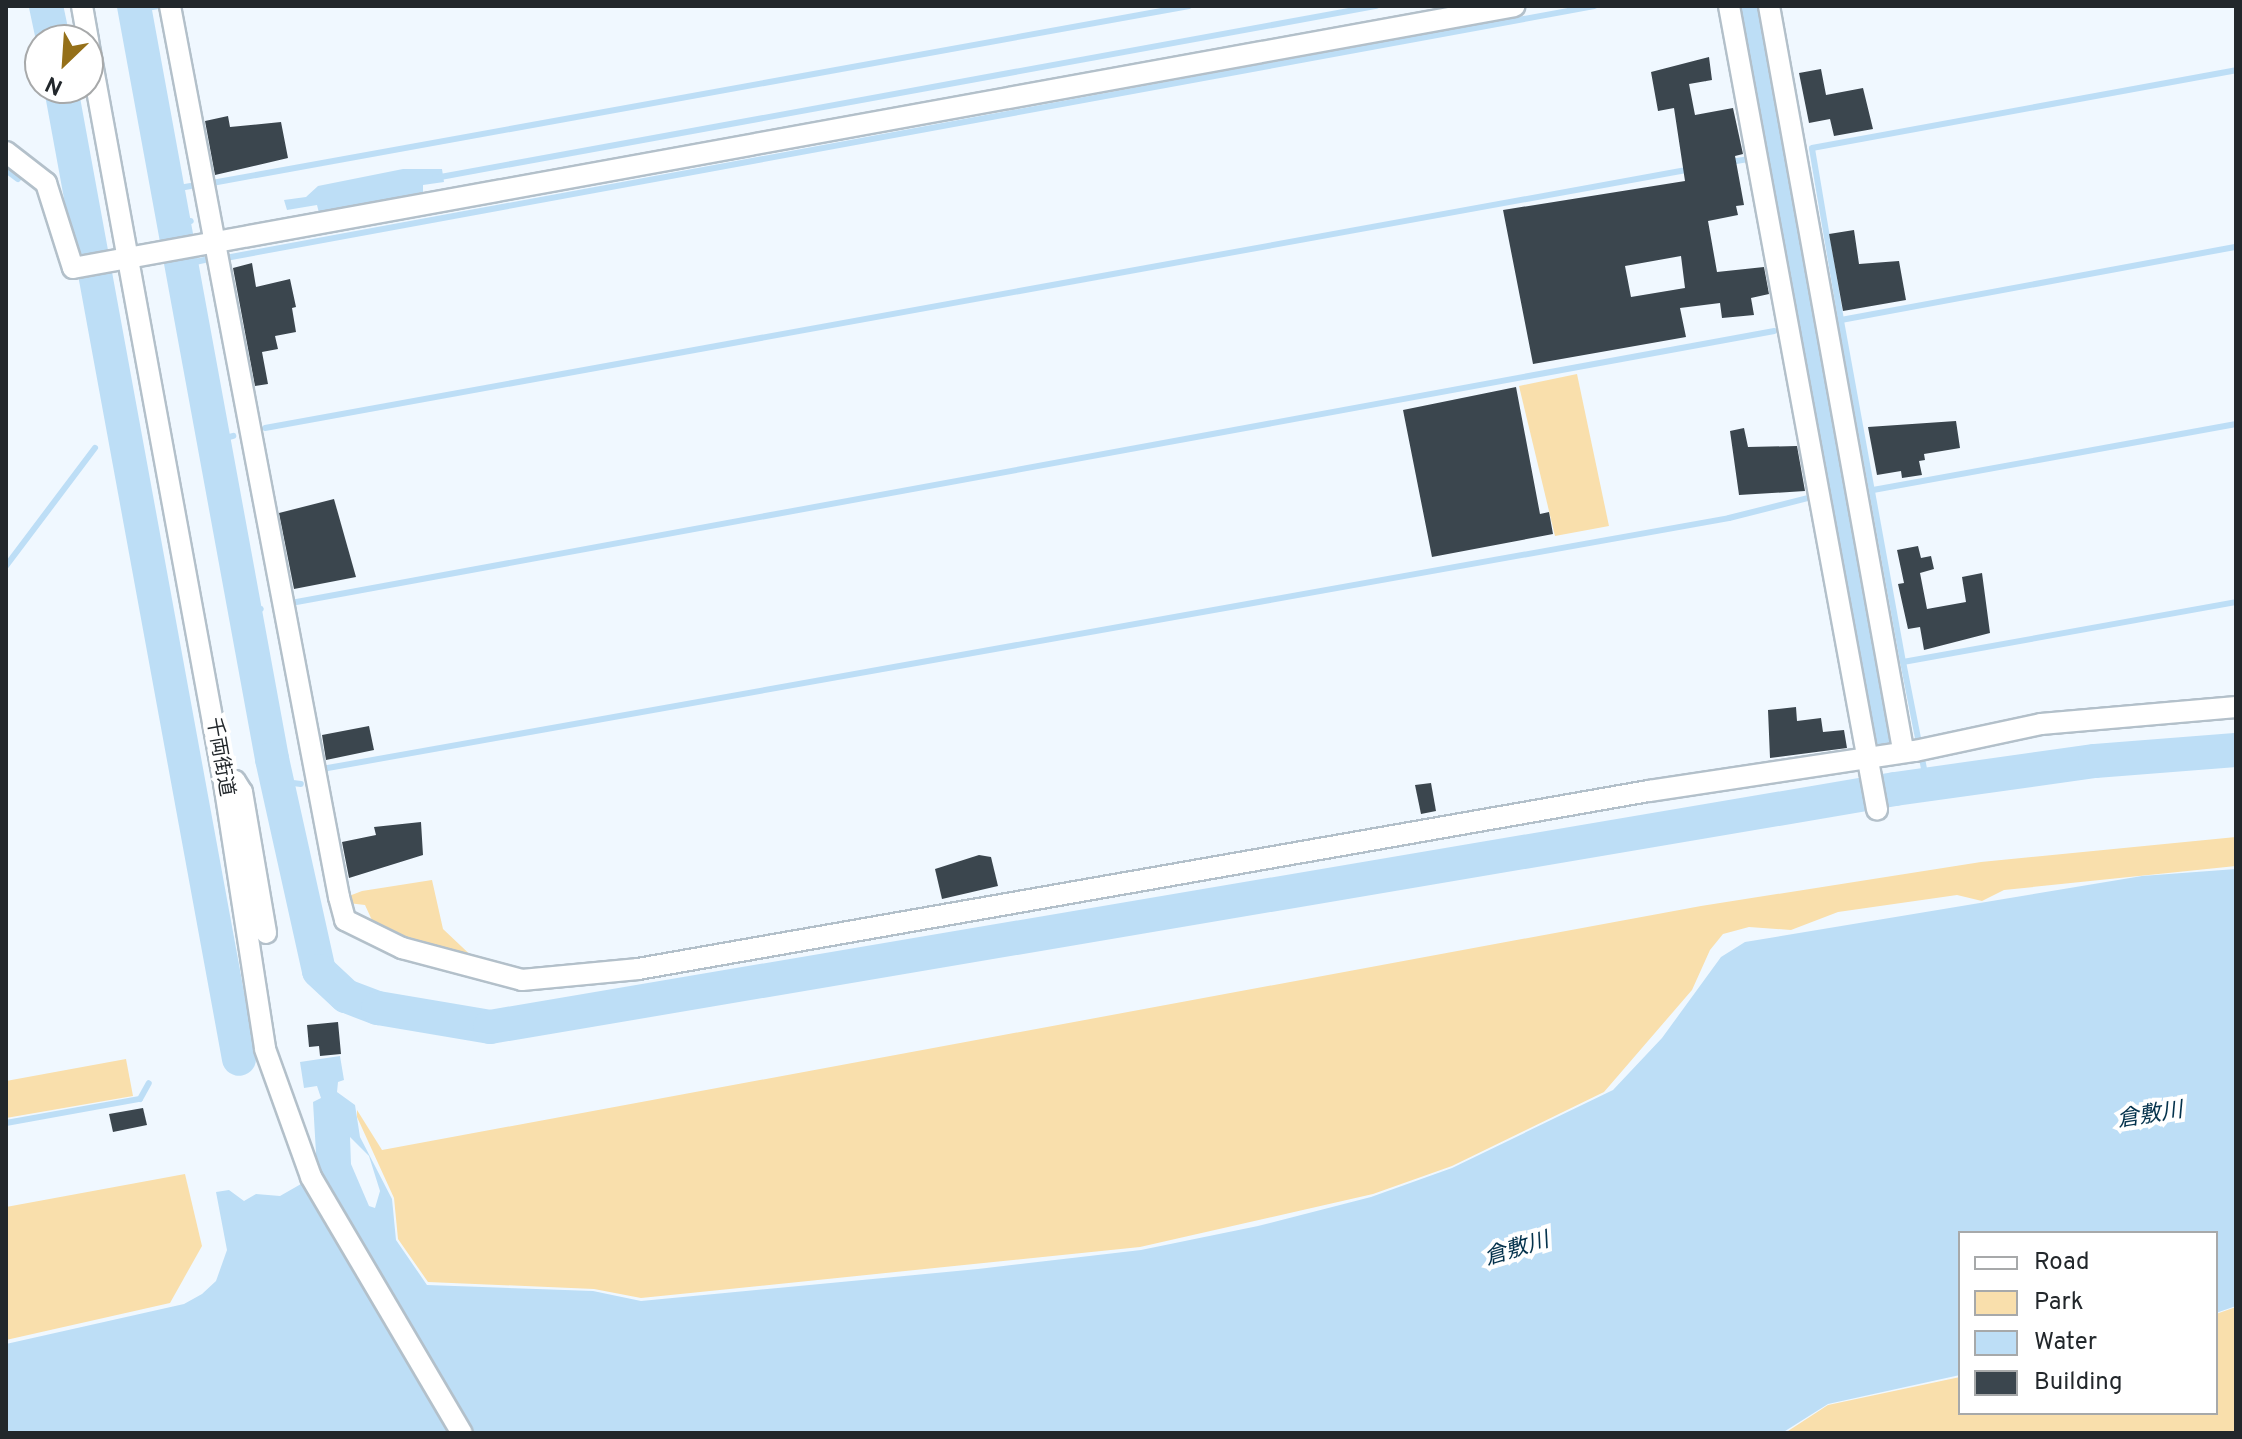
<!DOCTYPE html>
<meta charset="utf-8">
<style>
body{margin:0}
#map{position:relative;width:2242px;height:1439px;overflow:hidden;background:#f0f8ff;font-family:Overpass,"Noto Sans JP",sans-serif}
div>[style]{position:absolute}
.green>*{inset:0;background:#f9dfac}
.water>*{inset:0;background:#bddef6}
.stream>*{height:6px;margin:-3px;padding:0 3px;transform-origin:3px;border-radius:3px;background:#bddef6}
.river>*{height:34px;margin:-17px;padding:0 17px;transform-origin:17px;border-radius:17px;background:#bddef6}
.building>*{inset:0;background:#3b464e}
.roads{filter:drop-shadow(2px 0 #b3c0ca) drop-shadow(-2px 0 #b3c0ca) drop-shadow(0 2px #b3c0ca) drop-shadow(0 -2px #b3c0ca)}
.minor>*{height:20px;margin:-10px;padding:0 10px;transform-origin:10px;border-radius:10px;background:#fff}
span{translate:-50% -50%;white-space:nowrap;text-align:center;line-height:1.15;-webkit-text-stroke:8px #fff;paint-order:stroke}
.street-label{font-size:20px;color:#22272b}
.water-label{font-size:22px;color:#04324c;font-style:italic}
.frame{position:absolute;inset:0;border:8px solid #22272b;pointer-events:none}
.legend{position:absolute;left:1958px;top:1231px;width:260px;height:184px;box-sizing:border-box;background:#fff;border:2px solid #a7a9aa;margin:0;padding:10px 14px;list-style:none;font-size:24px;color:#22272b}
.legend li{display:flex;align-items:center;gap:16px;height:40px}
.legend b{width:40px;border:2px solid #a7a9aa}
.north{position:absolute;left:24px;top:24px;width:80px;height:80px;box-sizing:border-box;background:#fff;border:2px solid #a7a9aa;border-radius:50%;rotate:205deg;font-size:22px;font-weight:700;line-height:32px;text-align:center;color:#22272b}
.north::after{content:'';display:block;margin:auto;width:28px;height:36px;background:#957019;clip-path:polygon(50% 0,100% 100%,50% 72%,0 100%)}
</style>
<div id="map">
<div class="green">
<div style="clip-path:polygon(1577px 374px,1609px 526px,1555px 536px,1519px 386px)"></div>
<div style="clip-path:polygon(2236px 837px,2236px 866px,2004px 890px,1982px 901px,1957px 895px,1838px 912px,1791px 930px,1749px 927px,1723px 934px,1710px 950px,1692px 990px,1604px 1092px,1452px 1166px,1373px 1194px,1140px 1247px,641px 1298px,594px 1289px,428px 1282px,398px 1239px,394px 1198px,357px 1117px,357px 1110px,382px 1150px,1701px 906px,1981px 862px)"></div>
<div style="clip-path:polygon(432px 880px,443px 929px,479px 963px,376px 929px,365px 905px,348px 903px,349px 896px,362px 891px)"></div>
<div style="clip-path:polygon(126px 1059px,133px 1096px,6px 1118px,6px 1081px)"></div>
<div style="clip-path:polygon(185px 1174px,202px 1246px,170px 1303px,6px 1340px,6px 1207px)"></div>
<div style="clip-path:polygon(2236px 1307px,2236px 1433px,1785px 1433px,1828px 1405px,1960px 1377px,1960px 1413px,2216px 1413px,2216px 1314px)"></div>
</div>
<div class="water">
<div style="clip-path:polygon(403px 169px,442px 169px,444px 182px,423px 185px,423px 192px,319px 213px,317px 205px,287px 210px,284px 200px,306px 197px,318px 186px)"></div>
<div style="clip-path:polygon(evenodd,2236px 869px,2236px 1306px,2216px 1313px,2216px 1233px,1960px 1233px,1960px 1375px,1828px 1404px,1782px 1433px,6px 1433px,6px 1344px,184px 1304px,202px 1294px,216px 1281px,227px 1250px,216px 1192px,229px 1190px,244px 1201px,256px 1194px,280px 1196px,301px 1184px,316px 1153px,313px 1102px,321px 1098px,317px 1086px,304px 1088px,300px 1062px,340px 1056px,344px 1080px,338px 1082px,337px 1092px,355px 1105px,360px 1137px,392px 1199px,396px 1240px,427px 1285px,593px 1291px,641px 1301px,978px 1269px,1141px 1250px,1258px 1226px,1371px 1197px,1452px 1168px,1613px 1090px,1662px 1038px,1721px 957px,1745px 942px,2142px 876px,2236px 869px,350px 1137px,369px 1156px,380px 1191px,375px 1208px,369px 1206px,351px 1164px,350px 1137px)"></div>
</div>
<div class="stream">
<div style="left:135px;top:10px;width:22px;rotate:-10deg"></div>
<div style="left:1770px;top:156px;width:7px;rotate:-8deg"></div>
<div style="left:1730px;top:162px;width:20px;rotate:-9deg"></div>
<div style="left:6px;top:170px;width:15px;rotate:37deg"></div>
<div style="left:68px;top:176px;width:10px;rotate:17deg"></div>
<div style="left:435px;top:178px;width:957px;rotate:-10.36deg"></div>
<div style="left:212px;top:183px;width:993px;rotate:-10.27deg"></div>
<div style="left:168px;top:190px;width:23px;rotate:-10deg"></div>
<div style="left:174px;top:224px;width:17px;rotate:-10deg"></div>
<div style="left:231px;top:257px;width:1386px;rotate:-10.43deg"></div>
<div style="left:181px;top:265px;width:24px;rotate:-12deg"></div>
<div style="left:1841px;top:320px;width:174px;rotate:-99.6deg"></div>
<div style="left:1812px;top:148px;width:431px;rotate:-10.4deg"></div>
<div style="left:1802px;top:327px;width:7px;rotate:-8deg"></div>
<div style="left:265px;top:428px;width:1450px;rotate:-10.29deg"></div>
<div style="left:214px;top:441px;width:20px;rotate:-15deg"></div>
<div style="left:121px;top:444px;width:6px;rotate:-9deg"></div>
<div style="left:1873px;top:490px;width:369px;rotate:-10.3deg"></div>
<div style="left:1826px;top:492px;width:16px;rotate:22deg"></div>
<div style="left:6px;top:566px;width:148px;rotate:-53deg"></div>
<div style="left:291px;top:603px;width:1508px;rotate:-10.39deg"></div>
<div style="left:245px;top:612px;width:16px;rotate:-11deg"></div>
<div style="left:1903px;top:662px;width:348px;rotate:-100.3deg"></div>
<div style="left:1841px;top:320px;width:402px;rotate:-10.5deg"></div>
<div style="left:322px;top:769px;width:1429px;rotate:-10.11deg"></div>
<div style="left:1729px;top:518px;width:86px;rotate:-14.2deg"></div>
<div style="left:277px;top:781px;width:24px;rotate:7deg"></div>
<div style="left:1927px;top:784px;width:124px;rotate:-101.1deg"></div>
<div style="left:1903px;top:662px;width:338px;rotate:-10.2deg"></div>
<div style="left:6px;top:1123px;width:136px;rotate:-10.2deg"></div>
<div style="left:140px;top:1099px;width:18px;rotate:-61deg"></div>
</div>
<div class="river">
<div style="left:46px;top:6px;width:35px;rotate:78deg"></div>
<div style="left:134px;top:6px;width:766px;rotate:79.61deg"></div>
<div style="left:272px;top:759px;width:217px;rotate:77.5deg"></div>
<div style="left:319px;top:971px;width:37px;rotate:43deg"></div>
<div style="left:346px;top:996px;width:34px;rotate:21deg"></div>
<div style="left:378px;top:1008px;width:114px;rotate:9.6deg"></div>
<div style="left:490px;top:1027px;width:1425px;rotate:-9.61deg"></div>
<div style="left:1895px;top:789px;width:202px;rotate:-8deg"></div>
<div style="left:2095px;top:761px;width:141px;rotate:-4.5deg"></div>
<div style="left:1750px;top:6px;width:748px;rotate:79.53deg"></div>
<div style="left:61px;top:88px;width:987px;rotate:79.61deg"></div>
</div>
<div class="building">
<div style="clip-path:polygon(evenodd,1709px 57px,1712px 80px,1689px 84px,1695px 115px,1733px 108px,1743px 154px,1735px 156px,1744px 205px,1736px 206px,1738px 215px,1708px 221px,1717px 272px,1764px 267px,1769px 294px,1751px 298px,1754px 315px,1722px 318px,1720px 303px,1680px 308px,1686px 337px,1533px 364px,1503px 210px,1685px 181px,1674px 108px,1658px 111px,1651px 72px,1709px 57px,1681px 256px,1685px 288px,1631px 297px,1625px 266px,1681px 256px)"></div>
<div style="clip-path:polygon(1821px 69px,1826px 95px,1863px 88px,1873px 129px,1834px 136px,1830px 119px,1809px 123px,1799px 73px)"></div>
<div style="clip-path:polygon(228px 116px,230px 127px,281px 122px,288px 158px,215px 175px,205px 121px)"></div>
<div style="clip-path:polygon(1854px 230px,1859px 264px,1899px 261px,1906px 300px,1843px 311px,1829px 234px)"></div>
<div style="clip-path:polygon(252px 263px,256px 287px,290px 279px,296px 307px,292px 308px,296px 332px,275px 336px,278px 349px,262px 352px,268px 384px,255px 386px,233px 268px)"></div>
<div style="clip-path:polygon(1516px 387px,1540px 514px,1549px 512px,1553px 534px,1432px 557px,1403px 410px)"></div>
<div style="clip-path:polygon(1956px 421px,1960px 448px,1924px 454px,1925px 460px,1919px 461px,1922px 475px,1902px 478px,1901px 471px,1877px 475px,1868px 427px)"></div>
<div style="clip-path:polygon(1744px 428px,1748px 447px,1797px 446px,1805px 491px,1739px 495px,1730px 431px)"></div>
<div style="clip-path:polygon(334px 499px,356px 577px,294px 589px,279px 513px)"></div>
<div style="clip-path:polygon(1918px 546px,1921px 558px,1931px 556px,1934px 569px,1920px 573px,1927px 609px,1966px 602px,1962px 577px,1982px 573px,1990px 633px,1924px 650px,1920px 627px,1908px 629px,1898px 584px,1904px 583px,1897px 550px)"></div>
<div style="clip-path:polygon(1796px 707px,1797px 721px,1821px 718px,1823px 732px,1844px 730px,1847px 748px,1770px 758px,1768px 710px)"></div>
<div style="clip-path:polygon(369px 726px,374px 750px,326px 760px,322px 735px)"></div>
<div style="clip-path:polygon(1431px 783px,1436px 811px,1421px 814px,1415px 785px)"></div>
<div style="clip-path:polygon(421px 822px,423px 855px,349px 878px,342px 842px,376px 835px,374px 827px)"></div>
<div style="clip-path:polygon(979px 855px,991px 857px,998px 886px,942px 899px,935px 869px)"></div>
<div style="clip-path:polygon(338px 1022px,341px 1054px,320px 1056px,319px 1046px,309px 1047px,307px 1025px)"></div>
<div style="clip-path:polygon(143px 1108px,147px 1125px,113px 1132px,109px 1114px)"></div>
</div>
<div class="roads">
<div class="minor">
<div style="left:82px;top:6px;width:35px;rotate:80deg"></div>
<div style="left:170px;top:6px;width:907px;rotate:79.26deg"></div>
<div style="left:339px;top:897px;width:24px;rotate:75deg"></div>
<div style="left:345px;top:920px;width:64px;rotate:26.2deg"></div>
<div style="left:402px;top:948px;width:124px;rotate:14.9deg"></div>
<div style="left:522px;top:980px;width:117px;rotate:-5.4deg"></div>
<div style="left:638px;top:969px;width:1027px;rotate:-9.99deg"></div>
<div style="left:1649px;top:791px;width:269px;rotate:-8.6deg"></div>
<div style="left:1915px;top:751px;width:129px;rotate:-12.1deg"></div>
<div style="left:2041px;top:724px;width:196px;rotate:-5deg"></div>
<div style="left:1729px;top:6px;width:817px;rotate:79.56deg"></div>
<div style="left:1769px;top:6px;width:755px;rotate:79.78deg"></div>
<div style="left:88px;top:41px;width:754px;rotate:79.61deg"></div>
<div style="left:224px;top:783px;width:269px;rotate:81.2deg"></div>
<div style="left:265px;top:1049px;width:136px;rotate:70.2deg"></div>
<div style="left:311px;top:1177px;width:297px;rotate:59.5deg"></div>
<div style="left:6px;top:152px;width:51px;rotate:37.8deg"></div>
<div style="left:46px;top:183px;width:89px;rotate:72.4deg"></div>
<div style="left:73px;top:268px;width:1465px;rotate:-10.3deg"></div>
<div style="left:224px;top:783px;width:11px;rotate:-10deg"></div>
<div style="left:235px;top:781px;width:13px;rotate:58deg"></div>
<div style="left:242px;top:792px;width:143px;rotate:80.3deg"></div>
</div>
</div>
<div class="street-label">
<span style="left:219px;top:757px;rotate:80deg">千両街道</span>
</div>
<div class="water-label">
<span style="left:2150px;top:1116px;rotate:-9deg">倉敷川</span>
<span style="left:1517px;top:1250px;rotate:-17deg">倉敷川</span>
</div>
<div class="frame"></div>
<ul class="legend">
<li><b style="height:10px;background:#fff"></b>Road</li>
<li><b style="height:22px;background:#f9dfac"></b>Park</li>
<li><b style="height:22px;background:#bddef6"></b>Water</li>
<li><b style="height:22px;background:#3b464e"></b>Building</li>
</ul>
<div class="north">N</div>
</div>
